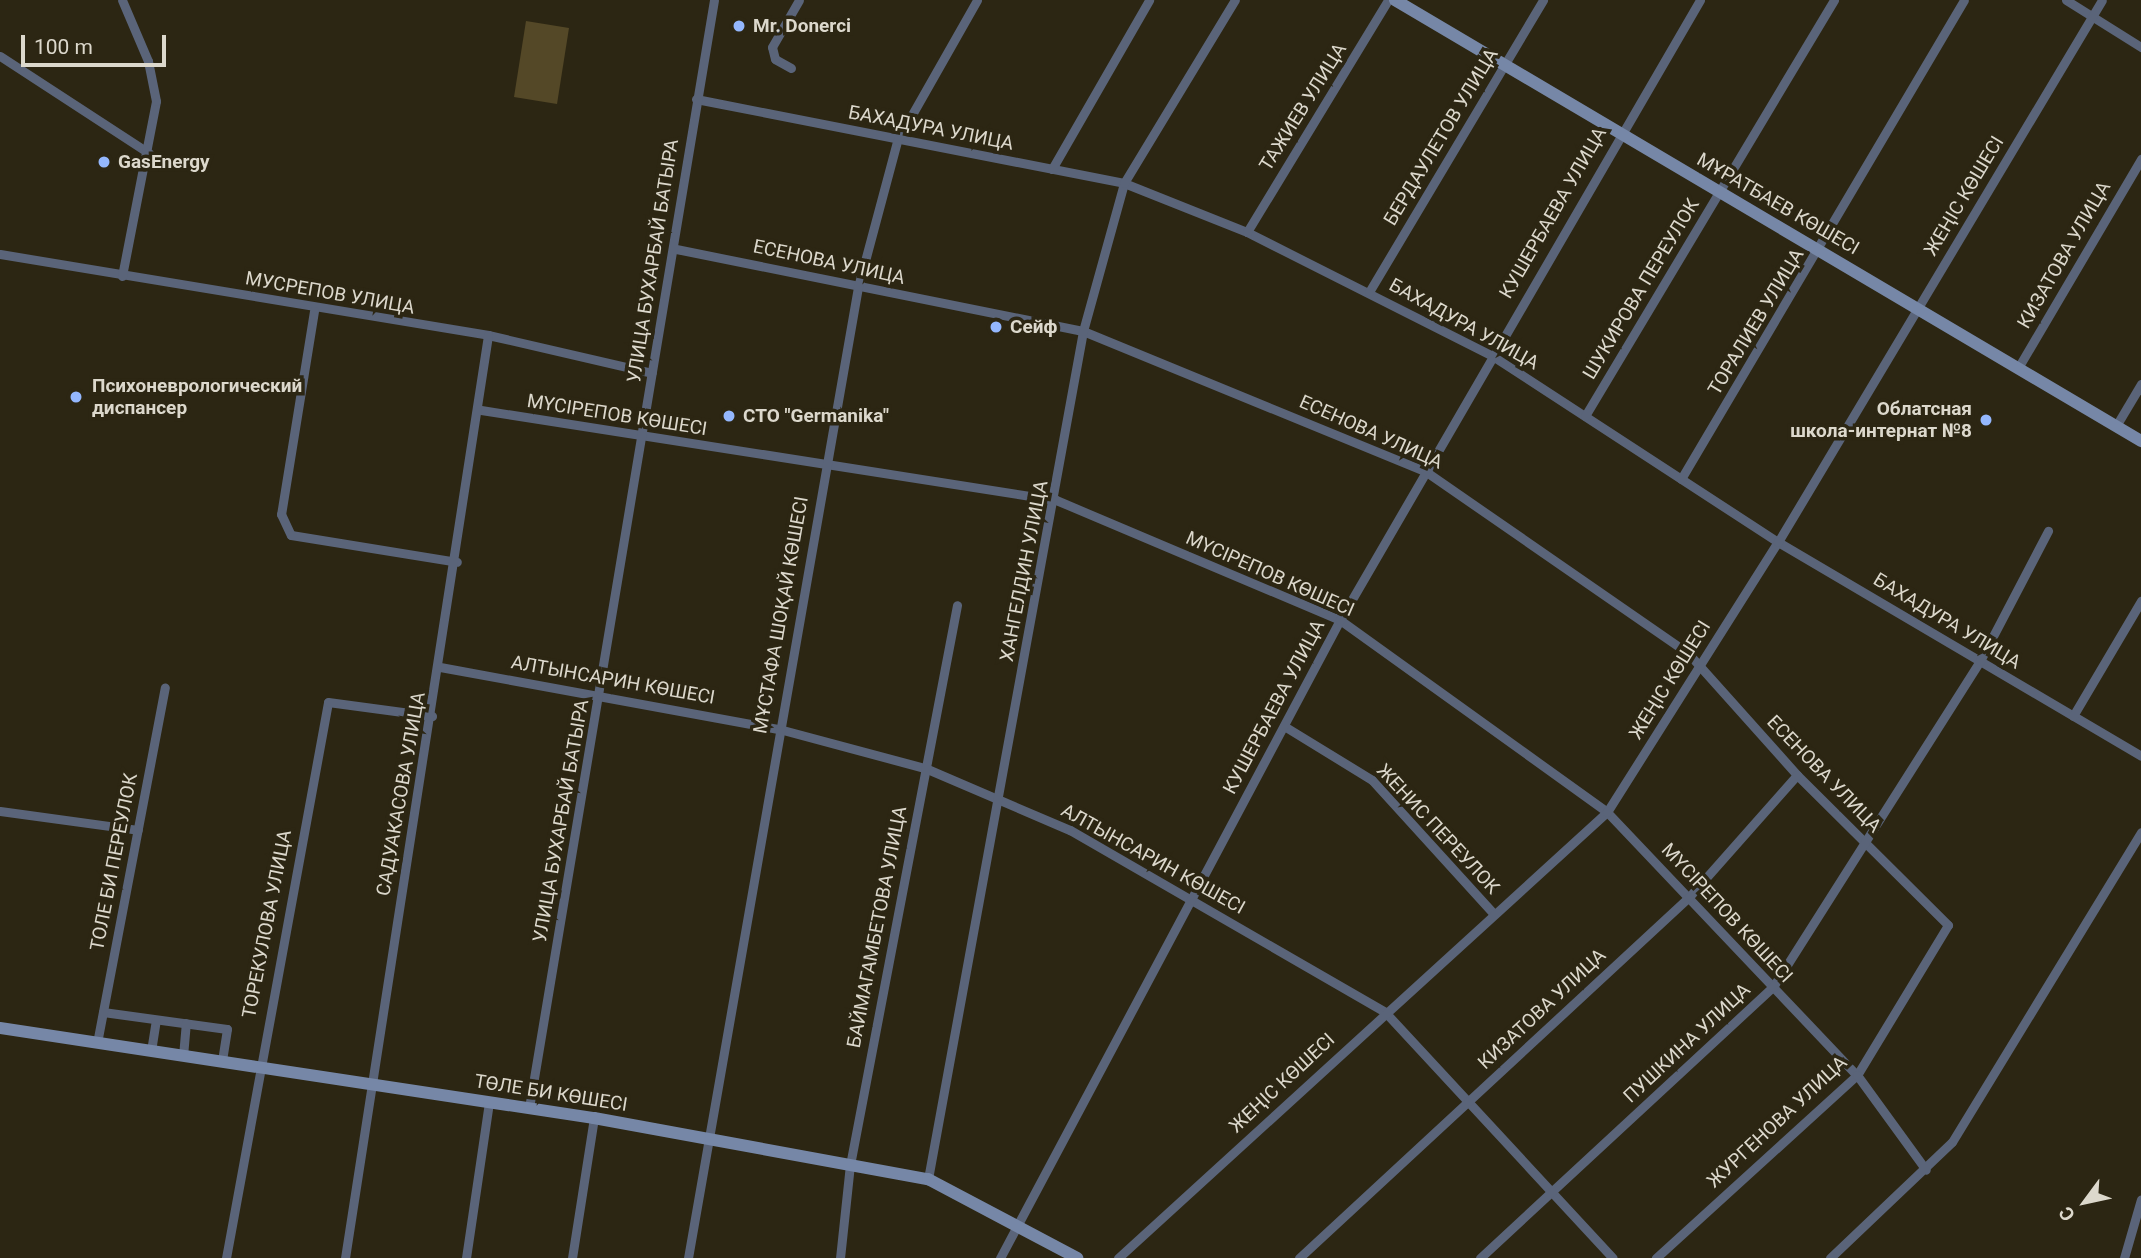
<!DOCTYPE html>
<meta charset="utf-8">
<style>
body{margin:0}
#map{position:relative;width:2141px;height:1258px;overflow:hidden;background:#2c2613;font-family:Roboto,sans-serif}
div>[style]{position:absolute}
.green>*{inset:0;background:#544827}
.street>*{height:9px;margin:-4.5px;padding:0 4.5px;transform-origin:4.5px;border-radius:4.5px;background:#5a6479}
.secondary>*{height:12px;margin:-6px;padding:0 6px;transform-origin:6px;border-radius:6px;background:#7687a7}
.dots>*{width:19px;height:19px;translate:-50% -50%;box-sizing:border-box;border:4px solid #2c2613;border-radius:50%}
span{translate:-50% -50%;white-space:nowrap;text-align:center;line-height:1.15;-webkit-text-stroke:7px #2c2613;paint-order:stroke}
.poi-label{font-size:19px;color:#dcd8cc;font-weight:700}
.left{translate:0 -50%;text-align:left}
.right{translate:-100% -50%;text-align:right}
.street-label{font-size:19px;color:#dcd8cc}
.north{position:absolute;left:2050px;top:1167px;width:70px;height:70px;-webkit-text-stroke:5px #2c2613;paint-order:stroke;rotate:237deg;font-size:19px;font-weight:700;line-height:28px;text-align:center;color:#dcd8cc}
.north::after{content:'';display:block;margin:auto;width:24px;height:32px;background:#dcd8cc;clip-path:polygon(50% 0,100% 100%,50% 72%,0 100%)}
.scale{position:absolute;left:21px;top:35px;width:145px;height:32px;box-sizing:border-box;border:4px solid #dcd8cc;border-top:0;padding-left:9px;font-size:21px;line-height:24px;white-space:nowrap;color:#dcd8cc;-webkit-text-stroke:5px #2c2613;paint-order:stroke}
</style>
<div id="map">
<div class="green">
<div style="clip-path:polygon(526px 21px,569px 28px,557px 104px,514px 97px)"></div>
</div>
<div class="street">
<div style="left:2066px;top:0;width:89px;rotate:32.1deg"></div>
<div style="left:0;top:56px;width:178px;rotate:33.1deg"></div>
<div style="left:791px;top:68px;width:18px;rotate:-151deg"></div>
<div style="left:775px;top:59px;width:12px;rotate:-104deg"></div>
<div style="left:772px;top:47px;width:54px;rotate:-60.1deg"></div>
<div style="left:696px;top:99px;width:436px;rotate:11.1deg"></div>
<div style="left:1124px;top:183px;width:132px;rotate:21.7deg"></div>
<div style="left:1247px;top:232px;width:273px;rotate:26.8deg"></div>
<div style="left:1491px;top:355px;width:343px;rotate:33.1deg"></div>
<div style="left:1778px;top:542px;width:421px;rotate:30.5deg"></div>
<div style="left:1052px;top:169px;width:195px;rotate:-60.1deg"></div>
<div style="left:1247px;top:232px;width:271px;rotate:-58.7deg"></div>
<div style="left:676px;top:249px;width:415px;rotate:11.4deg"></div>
<div style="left:1083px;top:331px;width:370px;rotate:22.3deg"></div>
<div style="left:1425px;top:471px;width:320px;rotate:34.7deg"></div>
<div style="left:1688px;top:653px;width:164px;rotate:48.2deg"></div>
<div style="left:1797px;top:775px;width:213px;rotate:44.8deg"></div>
<div style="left:1948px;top:925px;width:175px;rotate:121.2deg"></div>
<div style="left:1857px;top:1075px;width:272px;rotate:137.7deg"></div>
<div style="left:0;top:254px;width:495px;rotate:9.4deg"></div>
<div style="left:488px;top:335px;width:168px;rotate:13deg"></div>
<div style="left:122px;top:276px;width:178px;rotate:-79deg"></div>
<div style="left:156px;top:101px;width:41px;rotate:-101.3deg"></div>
<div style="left:148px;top:61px;width:66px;rotate:-113.1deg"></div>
<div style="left:1369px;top:292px;width:340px;rotate:-59.2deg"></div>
<div style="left:314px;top:311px;width:206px;rotate:99.2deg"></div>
<div style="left:281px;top:514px;width:23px;rotate:65deg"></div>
<div style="left:291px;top:535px;width:168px;rotate:9.2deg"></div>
<div style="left:2018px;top:368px;width:243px;rotate:-59.5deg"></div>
<div style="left:481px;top:410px;width:582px;rotate:8.9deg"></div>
<div style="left:1056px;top:500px;width:308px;rotate:22.9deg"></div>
<div style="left:1340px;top:620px;width:329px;rotate:35.7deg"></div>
<div style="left:1607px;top:812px;width:363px;rotate:46.5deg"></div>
<div style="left:1857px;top:1075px;width:117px;rotate:54deg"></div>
<div style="left:1585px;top:416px;width:485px;rotate:-59.1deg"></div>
<div style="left:2116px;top:426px;width:49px;rotate:-59.2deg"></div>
<div style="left:1681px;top:479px;width:556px;rotate:-59.42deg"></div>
<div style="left:440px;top:667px;width:345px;rotate:10.4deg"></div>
<div style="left:779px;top:729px;width:151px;rotate:15deg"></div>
<div style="left:925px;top:768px;width:158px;rotate:23.2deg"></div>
<div style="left:1070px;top:830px;width:364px;rotate:30deg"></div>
<div style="left:1385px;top:1012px;width:335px;rotate:47.2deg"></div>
<div style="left:2073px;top:716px;width:134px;rotate:-59.4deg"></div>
<div style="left:1284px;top:726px;width:103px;rotate:31.5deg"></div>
<div style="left:1372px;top:780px;width:181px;rotate:47.7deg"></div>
<div style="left:0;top:811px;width:139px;rotate:7.8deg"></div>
<div style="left:103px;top:1012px;width:125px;rotate:7.8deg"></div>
<div style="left:227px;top:1029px;width:33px;rotate:99deg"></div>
<div style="left:97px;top:1043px;width:362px;rotate:-79.2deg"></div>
<div style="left:151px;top:1051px;width:31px;rotate:-81deg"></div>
<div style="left:183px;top:1056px;width:33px;rotate:-85deg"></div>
<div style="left:529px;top:1108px;width:1123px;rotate:-80.52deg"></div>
<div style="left:928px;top:1179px;width:862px;rotate:-79.64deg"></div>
<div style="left:1083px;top:331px;width:154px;rotate:-74.5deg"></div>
<div style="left:1124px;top:183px;width:214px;rotate:-58.8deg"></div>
<div style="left:226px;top:1258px;width:565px;rotate:-79.6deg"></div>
<div style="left:328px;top:702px;width:105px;rotate:7.7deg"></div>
<div style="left:345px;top:1258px;width:934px;rotate:-81.19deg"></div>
<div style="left:466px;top:1258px;width:157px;rotate:-81.6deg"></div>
<div style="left:572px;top:1258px;width:142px;rotate:-81.1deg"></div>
<div style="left:688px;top:1258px;width:986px;rotate:-80.07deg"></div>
<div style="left:858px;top:287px;width:151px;rotate:-75deg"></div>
<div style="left:897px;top:141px;width:162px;rotate:-60.4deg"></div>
<div style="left:840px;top:1258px;width:94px;rotate:-83.9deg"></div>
<div style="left:850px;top:1165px;width:570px;rotate:-79.18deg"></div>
<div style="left:1000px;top:1258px;width:723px;rotate:-61.95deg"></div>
<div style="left:1340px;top:620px;width:717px;rotate:-59.86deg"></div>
<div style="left:1118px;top:1258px;width:662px;rotate:-42.37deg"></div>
<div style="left:1607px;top:812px;width:320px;rotate:-57.7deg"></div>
<div style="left:1778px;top:542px;width:631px;rotate:-59.13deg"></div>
<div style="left:1299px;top:1258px;width:531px;rotate:-42.79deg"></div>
<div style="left:1689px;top:897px;width:163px;rotate:-48.5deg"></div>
<div style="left:1480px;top:1258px;width:399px;rotate:-42.8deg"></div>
<div style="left:1773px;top:987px;width:386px;rotate:-57.6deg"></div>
<div style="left:1980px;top:661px;width:147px;rotate:-62.4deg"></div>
<div style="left:1830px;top:1258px;width:168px;rotate:-43.6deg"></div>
<div style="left:1952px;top:1142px;width:363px;rotate:-58.6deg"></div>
<div style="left:2124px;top:1258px;width:61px;rotate:-73.9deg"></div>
</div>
<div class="secondary">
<div style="left:1395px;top:0;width:867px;rotate:30.59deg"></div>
<div style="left:0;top:1028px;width:601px;rotate:8.62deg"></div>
<div style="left:594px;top:1118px;width:340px;rotate:10.4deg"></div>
<div style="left:928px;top:1179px;width:169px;rotate:27.9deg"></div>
</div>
<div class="dots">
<div style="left:739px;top:26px;background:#94b7fd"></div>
<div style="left:104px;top:162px;background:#94b7fd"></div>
<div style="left:996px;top:327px;background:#94b7fd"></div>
<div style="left:76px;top:397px;background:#94b7fd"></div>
<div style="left:729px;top:416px;background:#94b7fd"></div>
<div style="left:1986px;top:420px;background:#94b7fd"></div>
</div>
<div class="poi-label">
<span class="left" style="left:753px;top:26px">Mr. Donerci</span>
<span class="left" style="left:118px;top:162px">GasEnergy</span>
<span class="left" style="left:1010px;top:327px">Сейф</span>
<span class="left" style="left:92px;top:397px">Психоневрологический<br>диспансер</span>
<span class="right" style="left:1972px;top:420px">Облатсная<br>школа-интернат №8</span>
<span class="left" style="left:743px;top:416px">СТО "Germanika"</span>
</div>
<div class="street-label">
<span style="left:1303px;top:107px;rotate:-58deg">ТАЖИЕВ УЛИЦА</span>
<span style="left:931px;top:128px;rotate:11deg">БАХАДУРА УЛИЦА</span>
<span style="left:1441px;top:137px;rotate:-59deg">БЕРДАУЛЕТОВ УЛИЦА</span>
<span style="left:1964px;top:196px;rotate:-59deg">ЖЕҢІС КӨШЕСІ</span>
<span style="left:1778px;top:204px;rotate:30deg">МҰРАТБАЕВ КӨШЕСІ</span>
<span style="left:1553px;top:213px;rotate:-60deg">КУШЕРБАЕВА УЛИЦА</span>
<span style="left:2064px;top:255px;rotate:-60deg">КИЗАТОВА УЛИЦА</span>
<span style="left:653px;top:261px;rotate:-81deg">УЛИЦА БУХАРБАЙ БАТЫРА</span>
<span style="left:829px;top:262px;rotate:12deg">ЕСЕНОВА УЛИЦА</span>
<span style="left:1641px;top:289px;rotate:-59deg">ШУКИРОВА ПЕРЕУЛОК</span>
<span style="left:330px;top:293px;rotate:10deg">МУСРЕПОВ УЛИЦА</span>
<span style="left:1756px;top:322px;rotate:-59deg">ТОРАЛИЕВ УЛИЦА</span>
<span style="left:1464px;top:324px;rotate:29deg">БАХАДУРА УЛИЦА</span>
<span style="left:617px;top:415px;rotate:9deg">МҮСІРЕПОВ КӨШЕСІ</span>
<span style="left:1371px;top:432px;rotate:24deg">ЕСЕНОВА УЛИЦА</span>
<span style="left:1024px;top:571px;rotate:-79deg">ХАНГЕЛДИН УЛИЦА</span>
<span style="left:1270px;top:574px;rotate:24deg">МҮСІРЕПОВ КӨШЕСІ</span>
<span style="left:781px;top:615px;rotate:-80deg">МҰСТАФА ШОҚАЙ КӨШЕСІ</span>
<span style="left:1947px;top:621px;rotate:31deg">БАХАДУРА УЛИЦА</span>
<span style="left:613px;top:680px;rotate:10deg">АЛТЫНСАРИН КӨШЕСІ</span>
<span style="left:1670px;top:680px;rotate:-58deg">ЖЕҢІС КӨШЕСІ</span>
<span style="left:1274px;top:707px;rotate:-62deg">КУШЕРБАЕВА УЛИЦА</span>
<span style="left:1824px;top:774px;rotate:46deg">ЕСЕНОВА УЛИЦА</span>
<span style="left:401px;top:794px;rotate:-80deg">САДУАКАСОВА УЛИЦА</span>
<span style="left:561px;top:821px;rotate:-80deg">УЛИЦА БУХАРБАЙ БАТЫРА</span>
<span style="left:1438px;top:829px;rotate:47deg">ЖЕНИС ПЕРЕУЛОК</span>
<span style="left:1153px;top:859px;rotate:29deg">АЛТЫНСАРИН КӨШЕСІ</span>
<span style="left:114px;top:862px;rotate:-79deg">ТОЛЕ БИ ПЕРЕУЛОК</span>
<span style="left:1727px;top:913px;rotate:47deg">МҮСІРЕПОВ КӨШЕСІ</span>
<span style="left:267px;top:924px;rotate:-79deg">ТОРЕКУЛОВА УЛИЦА</span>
<span style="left:877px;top:927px;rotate:-79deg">БАЙМАГАМБЕТОВА УЛИЦА</span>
<span style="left:1542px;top:1009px;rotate:-43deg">КИЗАТОВА УЛИЦА</span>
<span style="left:1687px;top:1043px;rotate:-43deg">ПУШКИНА УЛИЦА</span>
<span style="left:1282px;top:1083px;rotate:-43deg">ЖЕҢІС КӨШЕСІ</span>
<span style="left:551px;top:1093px;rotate:9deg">ТӨЛЕ БИ КӨШЕСІ</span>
<span style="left:1777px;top:1122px;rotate:-43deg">ЖУРГЕНОВА УЛИЦА</span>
</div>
<div class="north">С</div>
<div class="scale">100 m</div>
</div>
